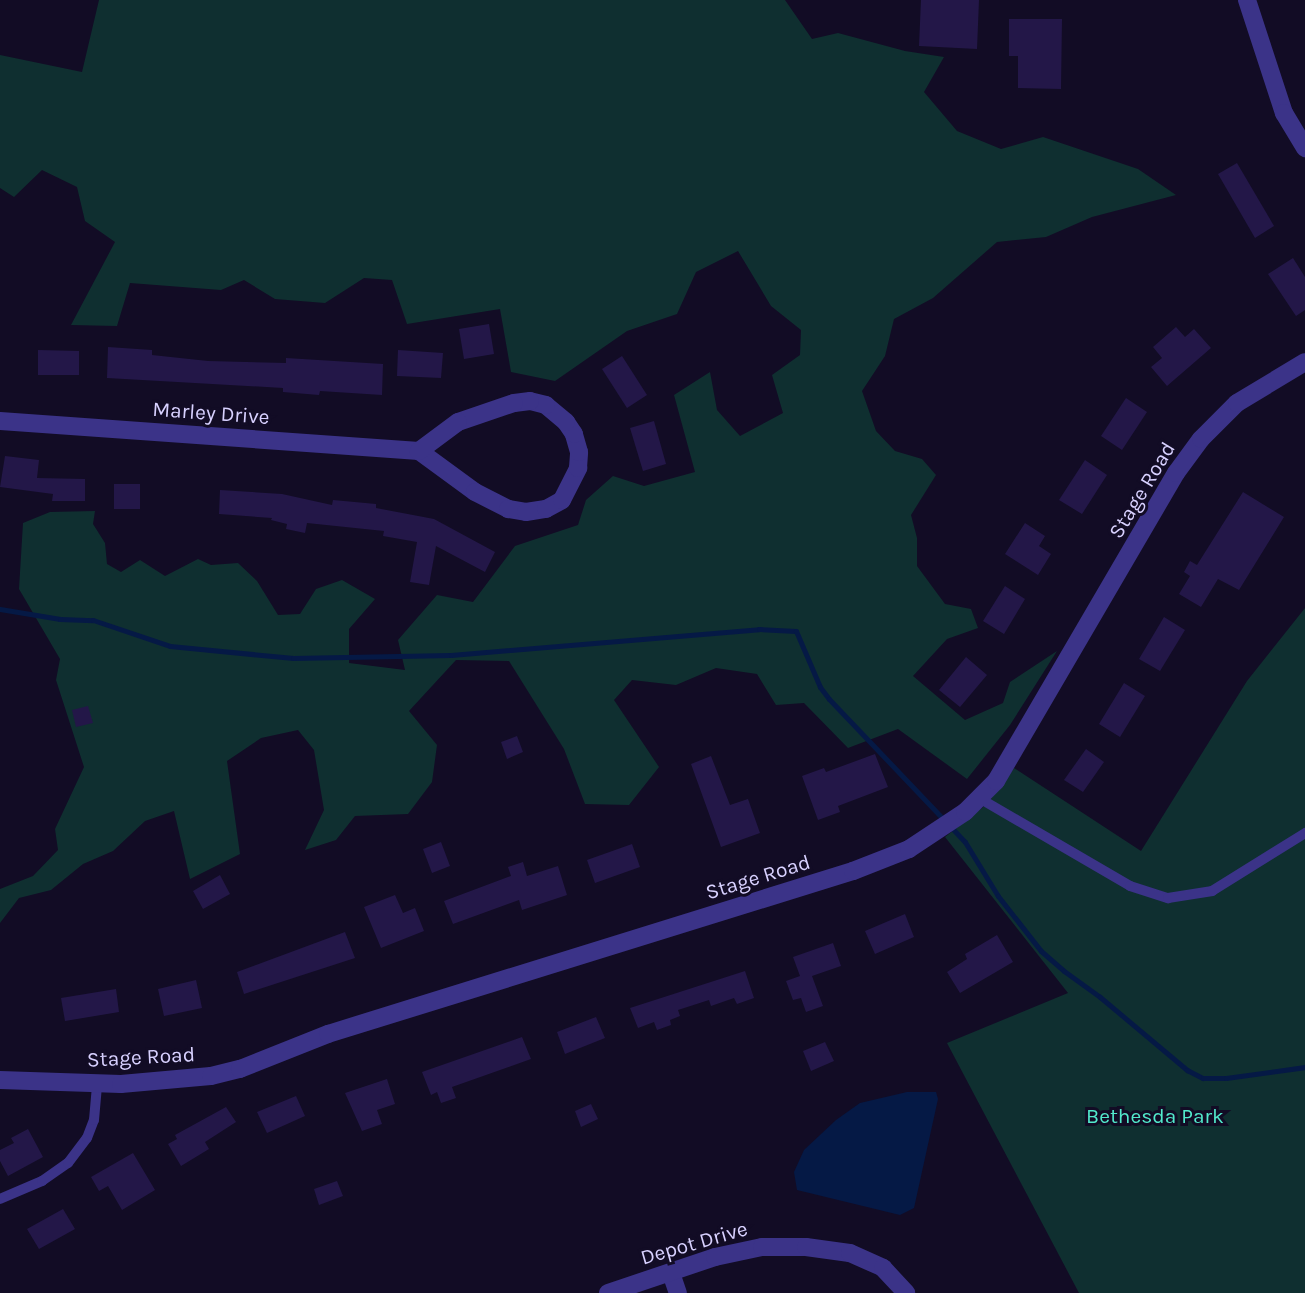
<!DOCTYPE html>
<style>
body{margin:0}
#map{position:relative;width:1305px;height:1293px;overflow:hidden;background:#120c25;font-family:Karla,sans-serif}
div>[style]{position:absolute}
.green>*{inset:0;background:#0f2f30}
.water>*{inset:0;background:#051945}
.stream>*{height:5px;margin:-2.5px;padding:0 2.5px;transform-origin:2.5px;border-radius:2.5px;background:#051945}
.building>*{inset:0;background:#231748}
.service>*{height:10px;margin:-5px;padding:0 5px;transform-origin:5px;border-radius:5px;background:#3b3388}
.minor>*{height:18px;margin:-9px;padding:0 9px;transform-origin:9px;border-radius:9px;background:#3b3388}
span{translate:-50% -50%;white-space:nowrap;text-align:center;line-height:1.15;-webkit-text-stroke:6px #120c25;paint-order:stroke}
.street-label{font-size:21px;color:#d8d1ff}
.park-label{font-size:21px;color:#52eacc}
</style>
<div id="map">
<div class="green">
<div style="clip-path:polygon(99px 0,785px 0,812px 39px,838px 33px,905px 51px,944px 57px,924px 92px,957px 131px,1001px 149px,1043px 137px,1138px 169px,1176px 195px,1092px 217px,1046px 237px,997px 242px,933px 298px,894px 319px,885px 356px,862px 391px,876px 431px,895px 451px,922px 459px,936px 475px,911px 515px,917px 538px,917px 566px,945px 604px,971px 609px,978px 628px,947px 639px,913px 676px,965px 720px,1003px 703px,1010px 682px,1057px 651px,1010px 725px,967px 779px,898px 729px,848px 748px,804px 703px,776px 705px,757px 674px,716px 668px,676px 685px,632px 680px,614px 700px,659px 767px,629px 805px,585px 804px,564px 749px,509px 661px,456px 660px,409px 711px,437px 745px,432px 782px,408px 814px,355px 816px,336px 840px,305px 850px,324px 810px,314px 750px,298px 730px,261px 738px,227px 761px,240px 854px,190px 879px,174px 811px,145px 821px,113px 851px,83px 864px,51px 890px,19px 898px,0 923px,0 889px,33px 876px,58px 850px,55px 829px,84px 767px,56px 680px,60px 659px,19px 589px,23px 523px,50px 512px,95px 511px,93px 524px,105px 543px,107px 564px,121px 572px,140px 560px,165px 576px,198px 559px,211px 565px,238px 563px,257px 581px,278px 615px,300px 614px,316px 589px,342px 580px,375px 599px,349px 629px,349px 663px,405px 670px,398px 640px,437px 595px,473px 602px,515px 546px,578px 525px,586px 500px,613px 476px,644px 486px,695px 472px,674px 395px,710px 372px,717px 410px,740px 436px,783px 413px,772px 375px,800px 355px,801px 330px,771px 306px,738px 251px,696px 272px,677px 314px,627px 331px,555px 381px,511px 372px,500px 309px,407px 324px,392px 280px,364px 278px,325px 303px,275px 299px,244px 280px,221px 290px,130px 283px,117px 326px,71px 325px,115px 242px,85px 221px,77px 187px,42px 170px,14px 197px,0 188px,0 55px,82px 72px)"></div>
<div style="clip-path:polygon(1305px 608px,1305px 1293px,1079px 1293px,947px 1043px,1068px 993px,945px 837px,987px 804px,1014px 768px,1141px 851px,1247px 681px)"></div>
</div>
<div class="water">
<div style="clip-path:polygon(907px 1092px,936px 1092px,938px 1099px,914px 1208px,900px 1215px,797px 1190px,794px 1172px,804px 1150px,836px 1120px,860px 1103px)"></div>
</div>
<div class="stream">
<div style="left:0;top:609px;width:61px;rotate:9.5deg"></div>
<div style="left:60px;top:619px;width:33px;rotate:2deg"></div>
<div style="left:93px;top:620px;width:81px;rotate:18.7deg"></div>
<div style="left:170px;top:646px;width:124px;rotate:5.6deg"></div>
<div style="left:293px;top:658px;width:158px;rotate:-1.1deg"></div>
<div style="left:451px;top:655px;width:309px;rotate:-4.8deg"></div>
<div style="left:759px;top:629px;width:37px;rotate:3deg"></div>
<div style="left:796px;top:631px;width:61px;rotate:66.8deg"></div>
<div style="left:820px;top:687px;width:15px;rotate:53deg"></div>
<div style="left:829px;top:699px;width:197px;rotate:46.4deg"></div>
<div style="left:965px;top:842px;width:63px;rotate:58.6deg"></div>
<div style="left:998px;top:896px;width:70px;rotate:52deg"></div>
<div style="left:1041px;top:951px;width:30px;rotate:41deg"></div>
<div style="left:1064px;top:971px;width:44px;rotate:35.8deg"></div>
<div style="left:1100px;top:997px;width:114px;rotate:40deg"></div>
<div style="left:1187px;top:1070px;width:18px;rotate:27deg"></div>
<div style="left:1203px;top:1078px;width:23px"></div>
<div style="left:1226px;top:1078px;width:80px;rotate:-7.9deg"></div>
</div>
<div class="building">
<div style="clip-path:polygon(921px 0,979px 0,977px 49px,919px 46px)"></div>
<div style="clip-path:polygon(1009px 19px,1062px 19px,1061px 89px,1018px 88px,1018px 56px,1009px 56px)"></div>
<div style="clip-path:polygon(1237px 163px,1274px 226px,1255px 238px,1218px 174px)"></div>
<div style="clip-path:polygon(1293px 258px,1305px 277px,1305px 310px,1296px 316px,1268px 274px)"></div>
<div style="clip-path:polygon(489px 324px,494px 354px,464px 359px,459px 329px)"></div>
<div style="clip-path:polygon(1176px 327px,1185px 337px,1194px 329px,1211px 348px,1167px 386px,1151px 367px,1162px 358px,1153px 347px)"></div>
<div style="clip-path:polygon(108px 347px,152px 350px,152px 355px,208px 361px,286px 363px,286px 358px,383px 364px,382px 395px,320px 391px,319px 395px,283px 392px,283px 388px,107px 378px)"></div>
<div style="clip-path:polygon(38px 350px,79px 351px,79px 375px,38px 375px)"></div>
<div style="clip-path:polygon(398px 350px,443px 353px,441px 378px,397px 376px)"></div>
<div style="clip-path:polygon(622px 356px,647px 395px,627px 408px,602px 369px)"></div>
<div style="clip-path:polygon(1126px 398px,1147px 412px,1122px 450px,1101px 436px)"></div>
<div style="clip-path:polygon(654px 421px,666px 464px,643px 471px,630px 428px)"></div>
<div style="clip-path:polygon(5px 456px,39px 460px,37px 478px,85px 479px,85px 501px,52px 501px,53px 494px,0 487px)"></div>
<div style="clip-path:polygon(1085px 460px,1107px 475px,1082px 514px,1059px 500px)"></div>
<div style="clip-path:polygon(114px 484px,140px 484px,140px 509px,114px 509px)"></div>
<div style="clip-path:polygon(220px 490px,282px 494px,332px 505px,333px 500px,376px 504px,376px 508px,434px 519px,495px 552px,485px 572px,436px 546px,429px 585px,410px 582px,417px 542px,383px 536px,384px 531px,307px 523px,305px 533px,286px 529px,287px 524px,271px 520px,272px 518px,219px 514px)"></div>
<div style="clip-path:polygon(1243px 492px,1284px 517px,1239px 590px,1218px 579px,1201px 607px,1179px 594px,1190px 576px,1184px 572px,1190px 561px,1197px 565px)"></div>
<div style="clip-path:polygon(1025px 523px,1045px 536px,1039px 546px,1051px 554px,1038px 575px,1005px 554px)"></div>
<div style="clip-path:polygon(1005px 586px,1025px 599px,1004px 634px,983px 621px)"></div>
<div style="clip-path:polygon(1164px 617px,1185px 630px,1160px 671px,1139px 659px)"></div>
<div style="clip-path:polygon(966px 657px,987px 675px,960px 707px,939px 690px)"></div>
<div style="clip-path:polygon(1124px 683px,1145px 696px,1120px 737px,1099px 724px)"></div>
<div style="clip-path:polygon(88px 706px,93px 723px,76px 727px,72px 710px)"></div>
<div style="clip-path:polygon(517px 736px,523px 752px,507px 759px,501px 742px)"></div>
<div style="clip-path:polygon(1086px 749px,1104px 762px,1083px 792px,1064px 780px)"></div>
<div style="clip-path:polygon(875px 754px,888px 787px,838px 806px,840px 812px,818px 820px,802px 776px,824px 768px,826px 772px)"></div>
<div style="clip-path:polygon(711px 756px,730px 805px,748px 799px,760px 833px,721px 847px,691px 764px)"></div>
<div style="clip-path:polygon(441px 842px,450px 866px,432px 873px,423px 849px)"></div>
<div style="clip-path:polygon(632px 844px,640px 867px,595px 883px,587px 860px)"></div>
<div style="clip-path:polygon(523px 862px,527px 876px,558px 866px,567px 895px,522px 910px,519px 900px,453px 924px,444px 901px,511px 876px,508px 867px)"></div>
<div style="clip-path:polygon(220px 875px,230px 894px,203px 909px,193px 891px)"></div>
<div style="clip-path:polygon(395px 895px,403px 913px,415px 908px,424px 931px,381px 948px,364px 907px)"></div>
<div style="clip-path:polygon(905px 914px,914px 937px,875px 954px,865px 931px)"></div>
<div style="clip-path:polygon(345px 932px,355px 958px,244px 994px,237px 972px)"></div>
<div style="clip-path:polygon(997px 935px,1013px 962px,960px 993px,947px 972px,967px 959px,965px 954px)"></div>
<div style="clip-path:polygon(833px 943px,841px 966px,812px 976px,823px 1006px,806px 1012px,801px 998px,793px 1000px,786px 981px,800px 976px,793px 957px)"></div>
<div style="clip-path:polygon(745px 971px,754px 998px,737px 1004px,734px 998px,711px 1006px,709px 1000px,678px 1010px,680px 1016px,670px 1020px,671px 1025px,657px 1030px,654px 1022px,638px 1028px,630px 1008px)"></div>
<div style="clip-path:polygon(196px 980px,202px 1008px,164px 1016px,158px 989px)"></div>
<div style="clip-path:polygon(116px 989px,119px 1012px,65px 1021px,61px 998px)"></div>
<div style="clip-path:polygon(596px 1017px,605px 1038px,565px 1054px,557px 1032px)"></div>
<div style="clip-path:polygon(522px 1037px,531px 1059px,452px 1087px,456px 1098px,441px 1103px,437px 1092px,431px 1095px,422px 1072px)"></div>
<div style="clip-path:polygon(825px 1042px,834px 1061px,811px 1071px,803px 1051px)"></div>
<div style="clip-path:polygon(387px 1079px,395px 1104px,377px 1110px,382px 1124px,362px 1131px,345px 1093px)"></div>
<div style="clip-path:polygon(296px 1096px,305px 1116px,267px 1133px,257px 1112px)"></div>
<div style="clip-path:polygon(591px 1104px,598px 1119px,581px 1127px,575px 1111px)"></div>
<div style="clip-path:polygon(226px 1107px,236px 1122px,205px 1142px,209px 1149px,181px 1166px,168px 1144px,177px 1139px,175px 1135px)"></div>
<div style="clip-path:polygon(28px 1129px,43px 1157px,8px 1176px,0 1161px,0 1150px,14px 1143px,11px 1138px)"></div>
<div style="clip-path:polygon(133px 1153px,155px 1190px,122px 1210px,108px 1186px,99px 1191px,91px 1177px)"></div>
<div style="clip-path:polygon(337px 1181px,343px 1196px,319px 1205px,314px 1189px)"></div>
<div style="clip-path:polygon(63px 1209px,75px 1229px,39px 1249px,27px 1229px)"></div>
</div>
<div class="service">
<div style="left:979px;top:798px;width:175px;rotate:30.2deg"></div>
<div style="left:1130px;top:886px;width:40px;rotate:18deg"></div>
<div style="left:1168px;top:898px;width:45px;rotate:-9deg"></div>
<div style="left:1212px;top:891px;width:110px;rotate:-31.9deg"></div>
<div style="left:0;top:1199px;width:46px;rotate:-23.2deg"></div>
<div style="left:42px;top:1181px;width:32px;rotate:-35deg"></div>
<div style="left:68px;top:1163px;width:31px;rotate:-53deg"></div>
<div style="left:87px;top:1138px;width:19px;rotate:-69deg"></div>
<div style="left:94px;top:1120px;width:37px;rotate:-85deg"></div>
</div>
<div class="minor">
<div style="left:1247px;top:0;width:119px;rotate:71.9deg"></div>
<div style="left:1284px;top:113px;width:41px;rotate:59deg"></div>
<div style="left:0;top:421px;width:420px;rotate:4.1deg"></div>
<div style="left:419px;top:451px;width:69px;rotate:36.2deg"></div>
<div style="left:475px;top:492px;width:37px;rotate:27deg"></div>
<div style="left:508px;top:509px;width:18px;rotate:9deg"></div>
<div style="left:526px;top:512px;width:20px;rotate:-9deg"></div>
<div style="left:546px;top:509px;width:18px;rotate:-29deg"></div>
<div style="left:562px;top:500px;width:36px;rotate:-63deg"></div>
<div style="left:578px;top:468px;width:16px;rotate:-86deg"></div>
<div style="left:579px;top:452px;width:19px;rotate:-106deg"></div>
<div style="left:574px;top:434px;width:14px;rotate:-124deg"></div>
<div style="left:566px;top:422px;width:26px;rotate:-140deg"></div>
<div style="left:546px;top:405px;width:16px;rotate:-166deg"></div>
<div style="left:530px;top:401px;width:16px;rotate:173deg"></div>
<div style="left:514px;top:403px;width:59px;rotate:161.3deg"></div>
<div style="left:458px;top:422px;width:49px;rotate:143.4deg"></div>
<div style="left:0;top:1080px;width:121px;rotate:1.9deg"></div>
<div style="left:121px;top:1084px;width:90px;rotate:-5.1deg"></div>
<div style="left:211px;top:1076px;width:30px;rotate:-14deg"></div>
<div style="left:240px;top:1069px;width:95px;rotate:-21.7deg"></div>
<div style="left:328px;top:1034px;width:550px;rotate:-17.25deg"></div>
<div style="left:853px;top:871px;width:60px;rotate:-21.4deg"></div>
<div style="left:909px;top:849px;width:67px;rotate:-33.5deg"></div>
<div style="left:965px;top:812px;width:44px;rotate:-45deg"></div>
<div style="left:996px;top:781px;width:357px;rotate:-59.7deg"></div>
<div style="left:1176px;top:473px;width:42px;rotate:-53.7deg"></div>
<div style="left:1201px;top:439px;width:51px;rotate:-45deg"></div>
<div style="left:1237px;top:403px;width:79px;rotate:-31.1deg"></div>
<div style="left:671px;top:1273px;width:21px;rotate:71deg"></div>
<div style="left:608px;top:1293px;width:113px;rotate:-18.6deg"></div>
<div style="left:715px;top:1257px;width:48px;rotate:-12deg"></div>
<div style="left:762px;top:1247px;width:44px"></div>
<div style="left:806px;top:1247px;width:44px;rotate:7.8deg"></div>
<div style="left:850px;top:1253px;width:36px;rotate:24deg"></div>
<div style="left:883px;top:1268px;width:34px;rotate:47deg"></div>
</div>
<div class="street-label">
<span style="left:211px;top:413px;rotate:4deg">Marley Drive</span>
<span style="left:1142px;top:490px;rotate:-59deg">Stage Road</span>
<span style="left:758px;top:877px;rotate:-17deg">Stage Road</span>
<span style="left:141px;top:1057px;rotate:-3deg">Stage Road</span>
<span style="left:694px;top:1243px;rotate:-16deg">Depot Drive</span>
</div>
<div class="park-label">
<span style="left:1155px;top:1116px">Bethesda Park</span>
</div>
</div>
